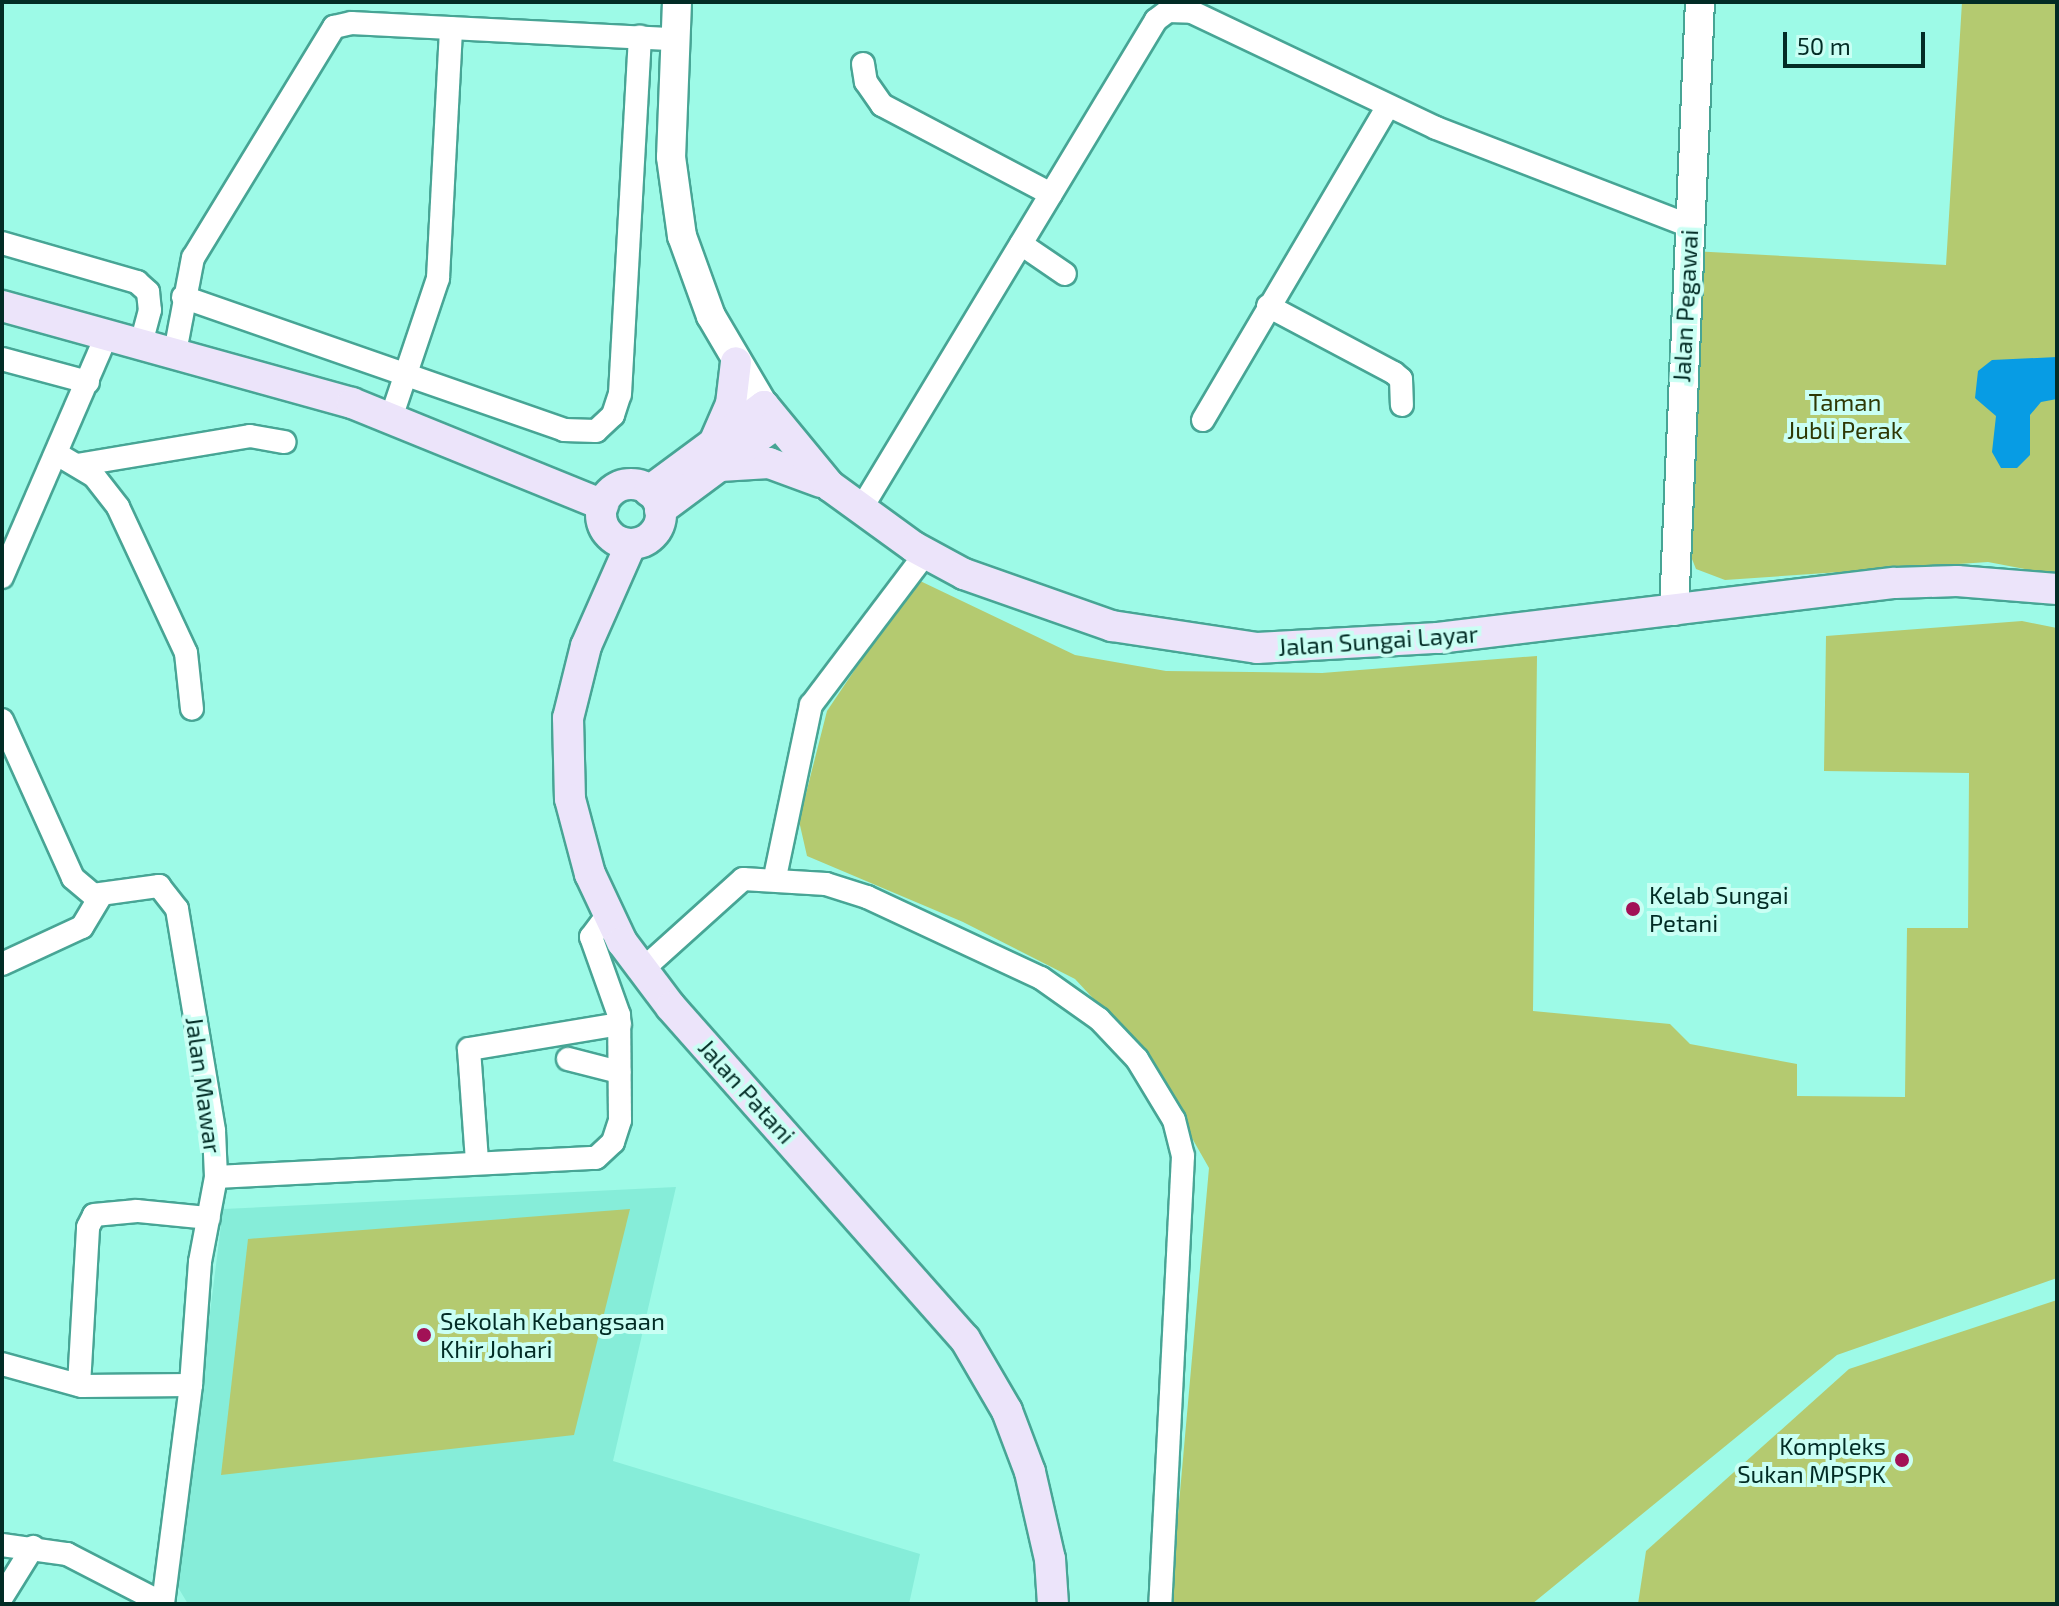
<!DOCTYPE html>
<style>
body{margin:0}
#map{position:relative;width:2059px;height:1606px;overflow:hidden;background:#9dfae7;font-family:"Exo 2",sans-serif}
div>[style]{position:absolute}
.built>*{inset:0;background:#86edd9}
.green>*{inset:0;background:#b4ca70}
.water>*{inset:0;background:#079ce4}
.roads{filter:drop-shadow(2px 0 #47a595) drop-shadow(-2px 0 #47a595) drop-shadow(0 2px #47a595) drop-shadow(0 -2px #47a595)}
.minor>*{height:22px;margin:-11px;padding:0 11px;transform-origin:11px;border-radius:11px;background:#fff}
.tertiary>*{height:28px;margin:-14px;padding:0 14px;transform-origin:14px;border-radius:14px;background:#fff}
.secondary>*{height:30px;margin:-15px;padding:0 15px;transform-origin:15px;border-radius:15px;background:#ece4fa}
.secondary>.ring{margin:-15px;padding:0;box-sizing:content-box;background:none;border:30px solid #ece4fa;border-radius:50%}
.dots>*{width:22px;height:22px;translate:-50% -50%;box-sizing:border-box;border:4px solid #cafff4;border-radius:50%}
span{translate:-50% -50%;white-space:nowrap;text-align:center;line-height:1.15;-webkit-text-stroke:8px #cafff4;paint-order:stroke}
.street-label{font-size:24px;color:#022c25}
.park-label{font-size:24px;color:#2e3804}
.poi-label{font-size:24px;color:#022c25}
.left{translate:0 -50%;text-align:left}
.right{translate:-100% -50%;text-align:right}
.frame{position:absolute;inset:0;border:4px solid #022c25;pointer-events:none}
.scale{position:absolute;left:1783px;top:32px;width:142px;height:36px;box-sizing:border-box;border:4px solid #022c25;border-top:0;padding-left:10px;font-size:24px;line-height:28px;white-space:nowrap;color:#022c25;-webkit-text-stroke:6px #cafff4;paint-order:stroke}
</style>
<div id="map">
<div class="built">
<div style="clip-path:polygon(676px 1187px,613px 1461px,920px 1554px,909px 1604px,188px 1604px,176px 1584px,223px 1209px)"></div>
</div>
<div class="green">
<div style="clip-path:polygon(1962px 2px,2057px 2px,2057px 575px,1988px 562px,1725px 580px,1696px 569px,1684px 539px,1692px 251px,1946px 265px)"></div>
<div style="clip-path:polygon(916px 579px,1075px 655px,1166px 671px,1322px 673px,1537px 656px,1533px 1011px,1670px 1024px,1690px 1044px,1797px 1064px,1797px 1096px,1905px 1097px,1907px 928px,1968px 928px,1969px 773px,1824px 771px,1826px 636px,2022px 621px,2057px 628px,2057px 1278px,1837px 1355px,1532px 1604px,1170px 1604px,1209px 1168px,1143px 1052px,1075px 979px,963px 922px,807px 856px,799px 821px,827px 711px)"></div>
<div style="clip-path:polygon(630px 1209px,574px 1435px,221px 1475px,248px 1239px)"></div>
<div style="clip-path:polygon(2057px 1300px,2057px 1604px,1638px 1604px,1646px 1551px,1849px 1369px)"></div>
</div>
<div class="water">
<div style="clip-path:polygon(2057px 357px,2057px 399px,2041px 402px,2030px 415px,2030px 455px,2017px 468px,2001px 468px,1992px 452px,1996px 416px,1975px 398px,1978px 371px,1992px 360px)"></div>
</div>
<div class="roads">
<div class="minor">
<div style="left:863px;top:64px;width:18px;rotate:81deg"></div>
<div style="left:866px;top:82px;width:28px;rotate:55deg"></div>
<div style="left:882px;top:105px;width:191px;rotate:27.8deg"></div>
<div style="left:2px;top:243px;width:141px;rotate:16.1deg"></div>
<div style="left:137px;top:282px;width:15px;rotate:42deg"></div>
<div style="left:148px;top:292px;width:18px;rotate:84deg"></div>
<div style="left:150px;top:310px;width:34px;rotate:105deg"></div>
<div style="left:1021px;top:244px;width:53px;rotate:34.3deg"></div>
<div style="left:183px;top:297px;width:404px;rotate:19.2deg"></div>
<div style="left:564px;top:430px;width:32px;rotate:2deg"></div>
<div style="left:596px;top:431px;width:23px;rotate:-43deg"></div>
<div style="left:613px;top:415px;width:22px;rotate:-72deg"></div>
<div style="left:620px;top:394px;width:358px;rotate:-86.8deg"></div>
<div style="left:1268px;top:306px;width:143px;rotate:28deg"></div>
<div style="left:1394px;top:373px;width:9px;rotate:41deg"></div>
<div style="left:1401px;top:379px;width:26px;rotate:88deg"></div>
<div style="left:175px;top:352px;width:96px;rotate:-79.2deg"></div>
<div style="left:193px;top:258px;width:271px;rotate:-58.6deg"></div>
<div style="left:334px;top:27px;width:18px;rotate:-13deg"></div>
<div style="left:352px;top:23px;width:321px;rotate:2.9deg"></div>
<div style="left:2px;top:359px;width:89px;rotate:15deg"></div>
<div style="left:391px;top:418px;width:148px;rotate:-71.4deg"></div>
<div style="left:438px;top:278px;width:250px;rotate:-87deg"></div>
<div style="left:1203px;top:420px;width:364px;rotate:-59.5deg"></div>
<div style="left:57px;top:454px;width:43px;rotate:30.7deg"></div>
<div style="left:94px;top:476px;width:39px;rotate:52deg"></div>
<div style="left:118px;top:507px;width:161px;rotate:65deg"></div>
<div style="left:186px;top:653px;width:56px;rotate:83.9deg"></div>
<div style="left:77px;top:465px;width:175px;rotate:-9.5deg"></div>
<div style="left:250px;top:436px;width:35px;rotate:10deg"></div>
<div style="left:861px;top:509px;width:571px;rotate:-58.9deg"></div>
<div style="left:1156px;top:20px;width:15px;rotate:-37deg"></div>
<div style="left:1168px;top:11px;width:24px;rotate:2deg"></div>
<div style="left:1192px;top:12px;width:270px;rotate:25.4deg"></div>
<div style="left:1436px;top:128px;width:272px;rotate:21.1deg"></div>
<div style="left:2px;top:577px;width:265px;rotate:-66.6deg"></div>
<div style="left:2px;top:720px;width:173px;rotate:65.8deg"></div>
<div style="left:73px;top:878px;width:26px;rotate:40deg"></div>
<div style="left:93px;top:895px;width:67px;rotate:-7.8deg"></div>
<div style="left:159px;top:886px;width:29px;rotate:52deg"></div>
<div style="left:177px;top:909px;width:225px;rotate:80.5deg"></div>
<div style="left:214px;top:1131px;width:46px;rotate:87.5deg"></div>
<div style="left:216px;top:1177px;width:86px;rotate:100.7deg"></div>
<div style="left:200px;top:1262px;width:123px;rotate:94.2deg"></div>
<div style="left:191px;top:1385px;width:221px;rotate:97.3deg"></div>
<div style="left:775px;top:877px;width:176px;rotate:-78.2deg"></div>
<div style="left:811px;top:705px;width:189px;rotate:-52.9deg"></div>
<div style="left:2px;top:964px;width:88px;rotate:-24.8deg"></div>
<div style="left:82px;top:927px;width:37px;rotate:-59deg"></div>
<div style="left:642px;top:970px;width:136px;rotate:-42deg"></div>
<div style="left:743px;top:879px;width:83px;rotate:3.4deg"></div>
<div style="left:826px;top:884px;width:43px;rotate:17.6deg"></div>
<div style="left:867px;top:897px;width:192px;rotate:25deg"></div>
<div style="left:1041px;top:978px;width:71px;rotate:35.3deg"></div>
<div style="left:1099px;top:1019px;width:55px;rotate:46.5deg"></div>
<div style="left:1137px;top:1059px;width:71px;rotate:58.8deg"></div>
<div style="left:1174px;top:1120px;width:37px;rotate:76deg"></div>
<div style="left:1183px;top:1156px;width:449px;rotate:92.9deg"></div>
<div style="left:568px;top:1059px;width:53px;rotate:14.3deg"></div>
<div style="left:477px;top:1161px;width:112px;rotate:-94.1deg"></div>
<div style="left:469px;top:1049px;width:153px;rotate:-9.4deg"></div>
<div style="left:216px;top:1177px;width:380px;rotate:-2.9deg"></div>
<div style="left:596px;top:1158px;width:23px;rotate:-43deg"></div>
<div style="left:613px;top:1142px;width:23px;rotate:-72deg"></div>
<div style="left:620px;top:1120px;width:105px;rotate:-90.5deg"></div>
<div style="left:619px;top:1015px;width:83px;rotate:-109.7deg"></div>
<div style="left:591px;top:937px;width:26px;rotate:-53deg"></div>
<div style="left:2px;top:1364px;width:83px;rotate:15.4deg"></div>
<div style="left:82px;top:1386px;width:109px;rotate:-0.5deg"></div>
<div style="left:79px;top:1385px;width:158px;rotate:-86.7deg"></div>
<div style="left:88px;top:1227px;width:13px;rotate:-63deg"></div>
<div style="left:94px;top:1215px;width:43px;rotate:-5.3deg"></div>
<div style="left:137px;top:1211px;width:72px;rotate:5.6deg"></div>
<div style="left:2px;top:1545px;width:66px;rotate:7.9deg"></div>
<div style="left:67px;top:1554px;width:107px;rotate:27.3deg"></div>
<div style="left:2px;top:1597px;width:59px;rotate:-58.2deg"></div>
</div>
<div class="tertiary">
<div style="left:677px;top:2px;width:155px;rotate:92.2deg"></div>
<div style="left:671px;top:157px;width:80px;rotate:82.1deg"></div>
<div style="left:682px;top:236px;width:85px;rotate:70.1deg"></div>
<div style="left:711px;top:316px;width:104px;rotate:59.5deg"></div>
<div style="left:1674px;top:611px;width:610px;rotate:-87.56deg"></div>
</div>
<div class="secondary">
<div style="left:2px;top:306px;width:363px;rotate:15.5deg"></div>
<div style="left:352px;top:403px;width:271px;rotate:22.1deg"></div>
<div style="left:714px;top:443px;width:43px;rotate:-66.4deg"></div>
<div style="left:731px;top:404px;width:42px;rotate:-83.2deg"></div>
<div style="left:720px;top:466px;width:49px;rotate:-3.5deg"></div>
<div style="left:769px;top:463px;width:55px;rotate:20.1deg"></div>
<div class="ring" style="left:601px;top:484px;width:30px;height:30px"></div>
<div style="left:649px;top:491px;width:143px;rotate:-36.5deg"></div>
<div style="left:764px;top:406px;width:104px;rotate:50.5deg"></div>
<div style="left:830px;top:486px;width:104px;rotate:36deg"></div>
<div style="left:914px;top:547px;width:57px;rotate:28.4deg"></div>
<div style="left:964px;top:574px;width:157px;rotate:19.4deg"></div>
<div style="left:1112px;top:626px;width:147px;rotate:8.6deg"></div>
<div style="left:1257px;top:648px;width:181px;rotate:-3.2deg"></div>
<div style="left:1438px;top:638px;width:460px;rotate:-6.9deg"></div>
<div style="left:1895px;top:583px;width:62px;rotate:-1.8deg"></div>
<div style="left:1957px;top:581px;width:100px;rotate:4.6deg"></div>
<div style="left:660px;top:510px;width:144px;rotate:-36.6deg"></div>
<div style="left:631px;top:544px;width:111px;rotate:113.8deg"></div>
<div style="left:586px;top:646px;width:74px;rotate:104deg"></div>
<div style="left:568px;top:718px;width:81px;rotate:88.6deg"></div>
<div style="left:570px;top:799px;width:78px;rotate:75.1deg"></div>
<div style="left:590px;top:874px;width:75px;rotate:64.8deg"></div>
<div style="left:622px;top:942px;width:81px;rotate:53deg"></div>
<div style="left:671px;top:1007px;width:443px;rotate:48.5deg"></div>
<div style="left:965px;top:1339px;width:83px;rotate:59.7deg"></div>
<div style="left:1007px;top:1411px;width:65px;rotate:69.3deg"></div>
<div style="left:1030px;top:1472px;width:89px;rotate:77.1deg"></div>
<div style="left:1050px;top:1559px;width:45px;rotate:86.2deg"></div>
</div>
</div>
<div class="dots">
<div style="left:1633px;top:909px;background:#a21156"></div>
<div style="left:424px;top:1335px;background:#a21156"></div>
<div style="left:1902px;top:1460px;background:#a21156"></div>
</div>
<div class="street-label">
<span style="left:1685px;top:306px;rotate:-87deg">Jalan Pegawai</span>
<span style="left:1378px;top:640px;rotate:-4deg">Jalan Sungai Layar</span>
<span style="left:204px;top:1085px;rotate:82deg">Jalan Mawar</span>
<span style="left:747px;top:1091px;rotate:48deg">Jalan Patani</span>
</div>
<div class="park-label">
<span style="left:1845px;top:416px">Taman<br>Jubli Perak</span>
</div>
<div class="poi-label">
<span class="left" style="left:1649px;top:909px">Kelab Sungai<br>Petani</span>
<span class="left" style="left:440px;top:1335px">Sekolah Kebangsaan<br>Khir Johari</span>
<span class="right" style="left:1886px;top:1460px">Kompleks<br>Sukan MPSPK</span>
</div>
<div class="frame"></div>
<div class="scale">50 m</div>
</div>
